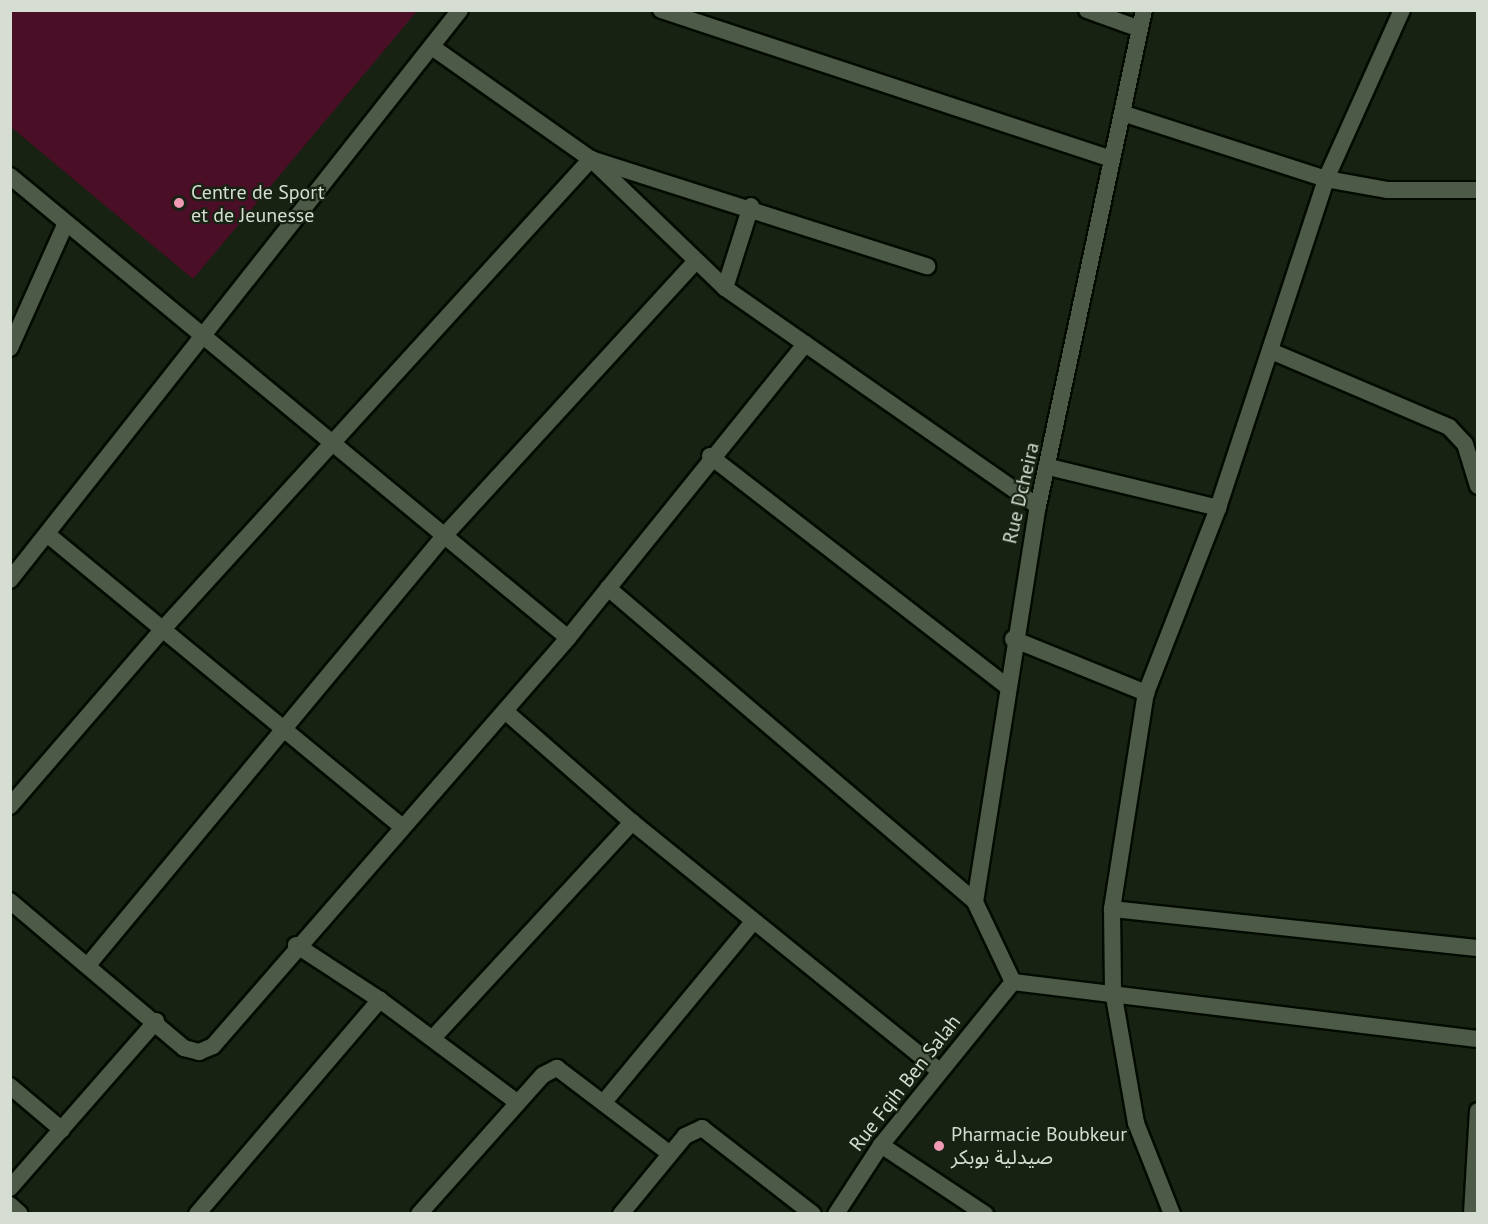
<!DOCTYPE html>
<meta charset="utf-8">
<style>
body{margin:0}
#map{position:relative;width:1488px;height:1224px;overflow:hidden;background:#172212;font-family:"PT Sans","Noto Sans Arabic",sans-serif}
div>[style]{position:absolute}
.green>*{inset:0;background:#4a0f27}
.roads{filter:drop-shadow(2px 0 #030b01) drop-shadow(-2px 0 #030b01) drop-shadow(0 2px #030b01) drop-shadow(0 -2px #030b01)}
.minor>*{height:16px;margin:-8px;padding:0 8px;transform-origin:8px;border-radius:8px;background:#4d5a47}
.dots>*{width:16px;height:16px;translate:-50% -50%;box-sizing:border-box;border:3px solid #172212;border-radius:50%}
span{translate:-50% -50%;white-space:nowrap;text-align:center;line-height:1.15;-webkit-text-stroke:4.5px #172212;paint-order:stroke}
.poi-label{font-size:20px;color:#d6ded3}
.left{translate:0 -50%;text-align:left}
.street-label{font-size:20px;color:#d6ded3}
.frame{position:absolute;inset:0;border:12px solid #d6ded3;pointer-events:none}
</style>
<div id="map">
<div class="green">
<div style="clip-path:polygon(10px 11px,11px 10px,417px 11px,193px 279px,11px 127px)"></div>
</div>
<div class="roads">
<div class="minor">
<div style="left:661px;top:10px;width:475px;rotate:18.3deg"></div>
<div style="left:1087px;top:10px;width:56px;rotate:19.7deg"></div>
<div style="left:432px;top:47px;width:194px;rotate:35.2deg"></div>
<div style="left:591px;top:159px;width:186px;rotate:43.9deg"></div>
<div style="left:725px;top:288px;width:381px;rotate:34.9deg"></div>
<div style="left:1122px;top:113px;width:214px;rotate:17.9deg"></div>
<div style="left:1326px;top:179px;width:63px;rotate:10.1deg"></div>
<div style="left:1388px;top:190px;width:90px"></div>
<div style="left:10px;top:176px;width:724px;rotate:39.62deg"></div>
<div style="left:725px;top:288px;width:86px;rotate:-72.4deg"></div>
<div style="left:10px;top:348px;width:137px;rotate:-65.9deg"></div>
<div style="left:1271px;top:351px;width:194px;rotate:23.1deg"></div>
<div style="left:1449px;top:427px;width:23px;rotate:47deg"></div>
<div style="left:1465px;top:444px;width:44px;rotate:72.8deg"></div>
<div style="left:710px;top:456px;width:376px;rotate:37.8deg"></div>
<div style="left:1049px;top:467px;width:174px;rotate:13.6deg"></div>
<div style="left:47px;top:534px;width:459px;rotate:39.5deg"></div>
<div style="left:10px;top:580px;width:726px;rotate:-51.71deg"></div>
<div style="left:608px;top:588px;width:483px;rotate:40.5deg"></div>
<div style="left:1013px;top:639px;width:144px;rotate:22.1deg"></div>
<div style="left:505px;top:711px;width:169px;rotate:41.2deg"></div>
<div style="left:632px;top:822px;width:396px;rotate:39deg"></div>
<div style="left:10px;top:806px;width:234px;rotate:-49.2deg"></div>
<div style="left:163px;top:629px;width:636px;rotate:-47.68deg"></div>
<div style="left:591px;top:159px;width:353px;rotate:17.7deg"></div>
<div style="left:10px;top:901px;width:228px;rotate:40.2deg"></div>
<div style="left:184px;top:1048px;width:16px;rotate:15deg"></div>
<div style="left:199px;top:1052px;width:15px;rotate:-23deg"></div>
<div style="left:213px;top:1046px;width:541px;rotate:-48.97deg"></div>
<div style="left:568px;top:638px;width:378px;rotate:-51.1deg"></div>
<div style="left:1112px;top:909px;width:368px;rotate:6.1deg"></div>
<div style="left:296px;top:945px;width:100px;rotate:33.2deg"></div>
<div style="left:380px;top:1000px;width:172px;rotate:36.7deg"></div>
<div style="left:88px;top:965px;width:557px;rotate:-50.31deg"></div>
<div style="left:444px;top:536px;width:370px;rotate:-47.5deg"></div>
<div style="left:1013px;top:982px;width:89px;rotate:-115.4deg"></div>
<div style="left:975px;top:902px;width:401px;rotate:-81deg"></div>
<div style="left:1038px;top:506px;width:507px;rotate:-77.94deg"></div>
<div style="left:1013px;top:982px;width:468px;rotate:7deg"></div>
<div style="left:433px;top:1038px;width:294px;rotate:-47.3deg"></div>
<div style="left:10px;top:1086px;width:68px;rotate:40.2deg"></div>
<div style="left:604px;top:1102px;width:234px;rotate:-50.4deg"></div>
<div style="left:881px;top:1145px;width:125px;rotate:33.6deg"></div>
<div style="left:10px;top:1188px;width:222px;rotate:-48.8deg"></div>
<div style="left:10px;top:1205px;width:13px;rotate:42deg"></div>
<div style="left:197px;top:1214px;width:282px;rotate:-49.5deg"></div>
<div style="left:419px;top:1214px;width:186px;rotate:-48.3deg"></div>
<div style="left:543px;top:1075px;width:16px;rotate:-27deg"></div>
<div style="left:557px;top:1068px;width:141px;rotate:37.2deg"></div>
<div style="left:621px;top:1214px;width:101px;rotate:-50.6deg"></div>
<div style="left:685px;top:1136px;width:19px;rotate:-25deg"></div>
<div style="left:702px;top:1128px;width:140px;rotate:37.8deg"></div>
<div style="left:836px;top:1214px;width:82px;rotate:-56.9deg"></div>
<div style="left:881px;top:1145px;width:210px;rotate:-51deg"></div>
<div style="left:1172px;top:1214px;width:98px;rotate:-111.6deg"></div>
<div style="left:1136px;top:1123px;width:134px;rotate:-99.9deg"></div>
<div style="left:1113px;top:991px;width:82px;rotate:-90.7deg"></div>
<div style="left:1112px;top:909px;width:219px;rotate:-81.1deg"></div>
<div style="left:1146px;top:693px;width:199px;rotate:-68.7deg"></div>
<div style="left:1218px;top:508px;width:346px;rotate:-71.8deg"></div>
<div style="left:1326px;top:179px;width:185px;rotate:-65.8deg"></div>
<div style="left:1472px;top:1214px;width:103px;rotate:-86.7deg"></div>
</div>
</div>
<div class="dots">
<div style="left:179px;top:203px;background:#f19ab4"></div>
<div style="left:939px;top:1146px;background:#f19ab4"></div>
</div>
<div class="poi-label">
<span class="left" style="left:191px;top:204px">Centre de Sport<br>et de Jeunesse</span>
<span class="left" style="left:951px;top:1146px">Pharmacie Boubkeur<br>صيدلية بوبكر</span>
</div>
<div class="street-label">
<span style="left:1021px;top:493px;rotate:-77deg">Rue Dcheira</span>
<span style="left:905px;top:1083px;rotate:-52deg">Rue Fqih Ben Salah</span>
</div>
<div class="frame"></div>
</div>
